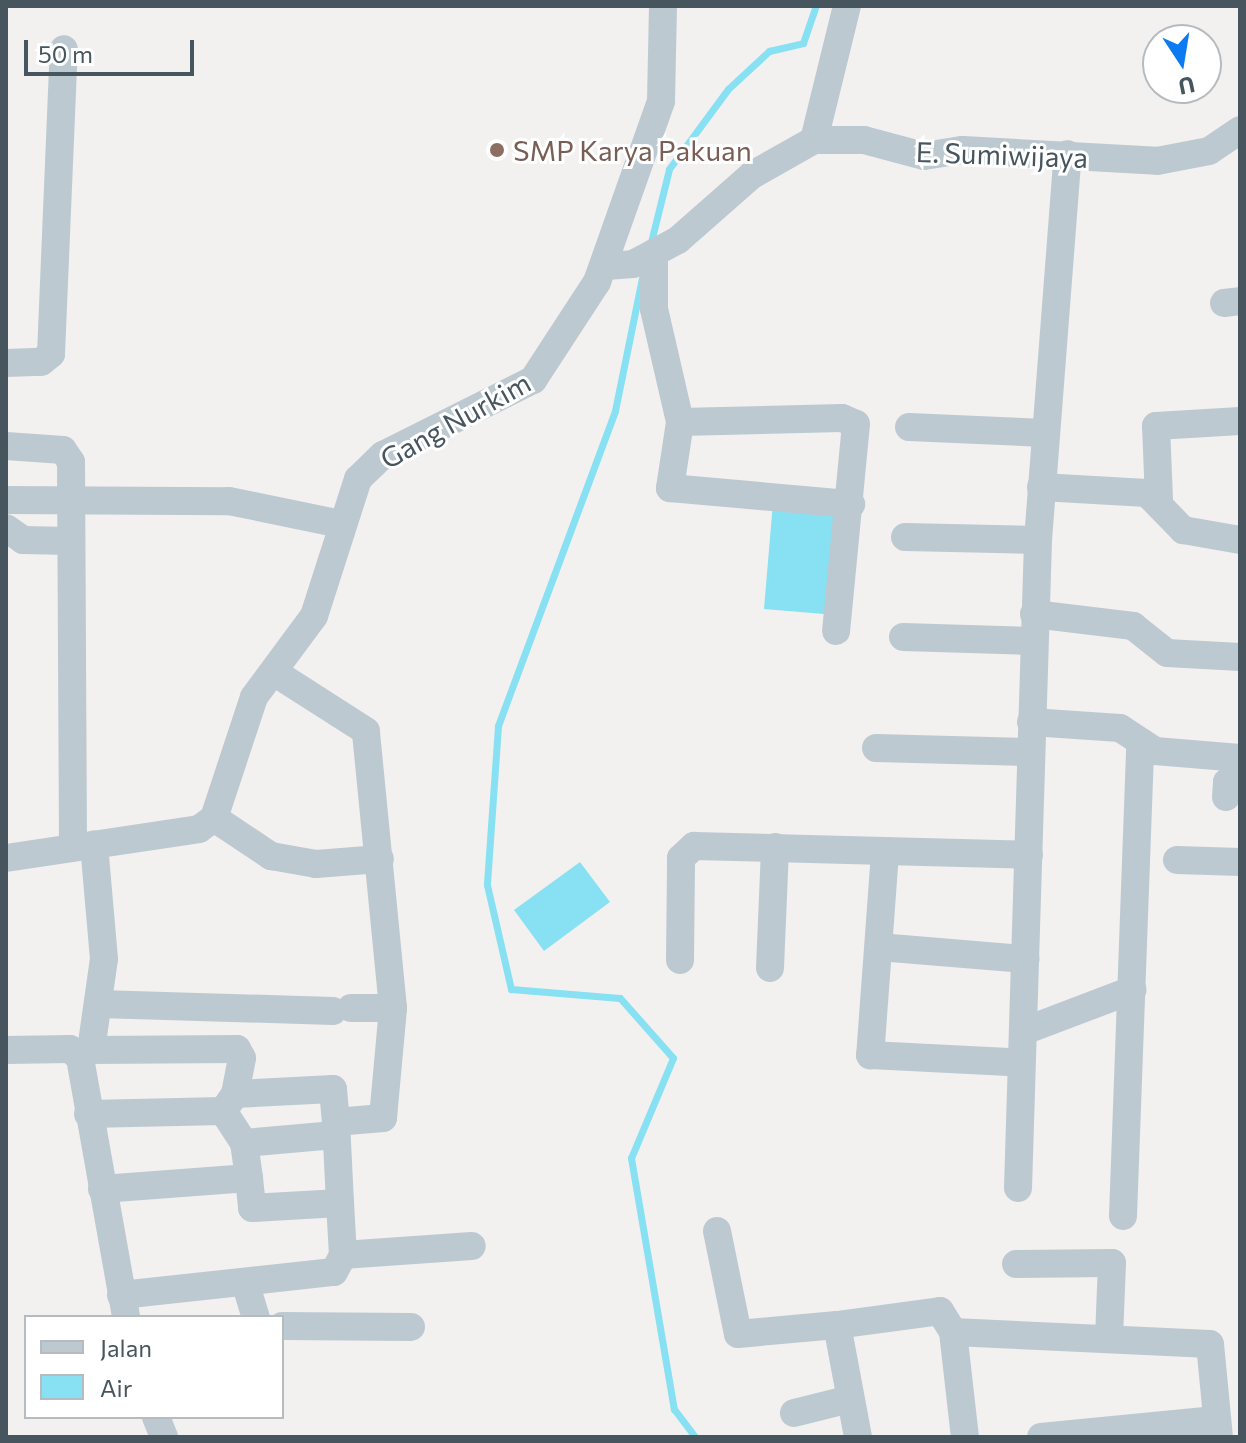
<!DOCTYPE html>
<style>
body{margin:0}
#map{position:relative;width:1246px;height:1443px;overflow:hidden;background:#f3f0f0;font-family:Commissioner,sans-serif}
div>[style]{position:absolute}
.water>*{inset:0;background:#87e1f2}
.stream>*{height:7px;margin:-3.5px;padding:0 3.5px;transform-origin:3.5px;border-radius:3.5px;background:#87e1f2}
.minor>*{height:28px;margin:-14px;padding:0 14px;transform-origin:14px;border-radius:14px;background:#bdc9d0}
.dots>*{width:22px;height:22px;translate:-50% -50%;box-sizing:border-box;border:4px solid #fff;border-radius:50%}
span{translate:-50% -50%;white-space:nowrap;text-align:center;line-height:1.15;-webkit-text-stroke:6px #fff;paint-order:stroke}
.education-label{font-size:28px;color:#785e54}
.left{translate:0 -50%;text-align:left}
.street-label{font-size:28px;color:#47555f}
.frame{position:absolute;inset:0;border:8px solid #47555f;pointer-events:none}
.legend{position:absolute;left:24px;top:1315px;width:260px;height:104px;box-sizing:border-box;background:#fff;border:2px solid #b5bbbf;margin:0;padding:10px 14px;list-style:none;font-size:24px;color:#47555f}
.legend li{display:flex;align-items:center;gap:16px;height:40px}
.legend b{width:40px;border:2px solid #b5bbbf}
.north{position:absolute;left:1142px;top:24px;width:80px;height:80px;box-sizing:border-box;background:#fff;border:2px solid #b5bbbf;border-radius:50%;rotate:168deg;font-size:22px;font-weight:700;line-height:32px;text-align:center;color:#47555f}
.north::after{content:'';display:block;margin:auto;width:28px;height:36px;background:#0c7bf1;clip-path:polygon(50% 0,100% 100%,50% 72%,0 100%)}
.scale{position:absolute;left:24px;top:40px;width:170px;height:36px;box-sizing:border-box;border:4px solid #47555f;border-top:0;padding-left:10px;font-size:24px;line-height:28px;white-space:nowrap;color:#47555f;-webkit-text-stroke:6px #fff;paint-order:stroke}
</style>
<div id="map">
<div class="water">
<div style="clip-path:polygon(773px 502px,844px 507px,836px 615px,764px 609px)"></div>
<div style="clip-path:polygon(580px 862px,610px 902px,544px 951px,514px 910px)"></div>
</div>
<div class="stream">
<div style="left:650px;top:246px;width:79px;rotate:-76.1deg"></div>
<div style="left:669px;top:169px;width:99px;rotate:-53.6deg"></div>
<div style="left:728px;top:89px;width:56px;rotate:-42.8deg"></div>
<div style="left:769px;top:51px;width:35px;rotate:-13deg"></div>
<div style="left:803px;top:43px;width:39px;rotate:-71deg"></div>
<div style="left:643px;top:273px;width:141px;rotate:101.5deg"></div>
<div style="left:615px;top:411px;width:336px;rotate:110.4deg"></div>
<div style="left:498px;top:726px;width:159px;rotate:94deg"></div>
<div style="left:487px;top:885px;width:107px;rotate:77deg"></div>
<div style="left:511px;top:989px;width:109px;rotate:4.7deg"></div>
<div style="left:620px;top:998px;width:80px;rotate:48.5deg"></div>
<div style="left:673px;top:1058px;width:108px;rotate:112.8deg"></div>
<div style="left:631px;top:1158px;width:255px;rotate:80.3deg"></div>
<div style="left:674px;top:1409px;width:35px;rotate:53deg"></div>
</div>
<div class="minor">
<div style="left:814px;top:140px;width:138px;rotate:-76.2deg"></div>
<div style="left:654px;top:253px;width:56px;rotate:90deg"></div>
<div style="left:654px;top:309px;width:116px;rotate:77deg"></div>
<div style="left:680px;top:422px;width:67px;rotate:98.6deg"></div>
<div style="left:670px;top:488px;width:182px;rotate:5.1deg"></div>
<div style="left:606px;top:266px;width:27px;rotate:-4deg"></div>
<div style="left:633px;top:264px;width:51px;rotate:-28.1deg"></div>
<div style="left:678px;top:240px;width:98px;rotate:-41.3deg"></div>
<div style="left:752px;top:175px;width:71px;rotate:-29.4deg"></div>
<div style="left:814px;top:140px;width:50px"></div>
<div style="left:864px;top:140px;width:62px;rotate:14.9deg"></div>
<div style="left:924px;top:156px;width:39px;rotate:-9deg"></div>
<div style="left:963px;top:150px;width:194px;rotate:3.2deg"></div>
<div style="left:1157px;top:161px;width:53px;rotate:-10.9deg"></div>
<div style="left:1209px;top:151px;width:37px;rotate:-34deg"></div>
<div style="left:1224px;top:303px;width:16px;rotate:-7deg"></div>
<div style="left:6px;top:363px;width:35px;rotate:-2deg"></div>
<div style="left:41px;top:362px;width:13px;rotate:-39deg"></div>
<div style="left:51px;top:354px;width:305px;rotate:-87.6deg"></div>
<div style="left:680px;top:422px;width:162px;rotate:-1.4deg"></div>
<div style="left:842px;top:418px;width:15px;rotate:23deg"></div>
<div style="left:856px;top:424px;width:208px;rotate:95.5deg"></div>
<div style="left:909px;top:427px;width:136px;rotate:2.5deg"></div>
<div style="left:6px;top:446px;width:57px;rotate:4deg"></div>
<div style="left:63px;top:450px;width:14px;rotate:56deg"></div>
<div style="left:71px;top:462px;width:384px;rotate:89.7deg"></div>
<div style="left:1041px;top:487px;width:106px;rotate:3.2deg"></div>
<div style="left:1147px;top:493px;width:52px;rotate:45.8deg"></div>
<div style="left:1183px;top:530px;width:58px;rotate:10deg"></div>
<div style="left:6px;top:500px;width:223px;rotate:0.3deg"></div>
<div style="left:229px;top:501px;width:114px;rotate:11.6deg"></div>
<div style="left:1159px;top:500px;width:74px;rotate:-92.3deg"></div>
<div style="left:1156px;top:426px;width:84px;rotate:-3.4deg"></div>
<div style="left:6px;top:528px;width:21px;rotate:35deg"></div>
<div style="left:23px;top:540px;width:47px;rotate:1.2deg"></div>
<div style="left:905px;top:537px;width:133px;rotate:1.3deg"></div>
<div style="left:1034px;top:614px;width:100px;rotate:6.9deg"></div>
<div style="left:1133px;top:626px;width:43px;rotate:38.5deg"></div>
<div style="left:1167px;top:653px;width:73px;rotate:3.1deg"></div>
<div style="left:903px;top:637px;width:130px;rotate:1.8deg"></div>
<div style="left:1031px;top:722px;width:89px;rotate:3.9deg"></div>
<div style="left:1120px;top:728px;width:42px;rotate:33.3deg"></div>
<div style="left:1155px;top:751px;width:85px;rotate:4.7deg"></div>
<div style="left:876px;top:748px;width:154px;rotate:1.5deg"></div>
<div style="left:1226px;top:797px;width:15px;rotate:-86deg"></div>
<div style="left:1227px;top:782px;width:15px;rotate:-32deg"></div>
<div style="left:214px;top:818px;width:69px;rotate:33.7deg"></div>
<div style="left:271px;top:856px;width:46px;rotate:10.1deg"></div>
<div style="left:316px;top:864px;width:64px;rotate:-4.5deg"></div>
<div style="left:885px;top:853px;width:203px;rotate:94.2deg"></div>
<div style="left:870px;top:1055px;width:139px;rotate:2.9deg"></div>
<div style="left:6px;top:858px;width:195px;rotate:-8.5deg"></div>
<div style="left:199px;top:829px;width:19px;rotate:-36deg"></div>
<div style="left:214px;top:818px;width:127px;rotate:-71.7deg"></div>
<div style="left:254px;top:697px;width:101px;rotate:-53.5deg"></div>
<div style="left:314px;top:616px;width:144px;rotate:-72.2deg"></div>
<div style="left:358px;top:479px;width:35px;rotate:-44deg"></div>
<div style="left:383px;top:455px;width:168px;rotate:-26.6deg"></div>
<div style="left:533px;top:380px;width:117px;rotate:-56.9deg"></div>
<div style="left:597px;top:282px;width:192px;rotate:-70.5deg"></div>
<div style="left:661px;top:101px;width:95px;rotate:-88.8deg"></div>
<div style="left:1177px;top:860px;width:63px;rotate:1.8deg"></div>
<div style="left:879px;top:947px;width:147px;rotate:4.7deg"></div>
<div style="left:680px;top:960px;width:102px;rotate:-89.4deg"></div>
<div style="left:681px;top:858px;width:18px;rotate:-43deg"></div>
<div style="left:694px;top:846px;width:335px;rotate:1.5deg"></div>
<div style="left:770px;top:968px;width:121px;rotate:-87.6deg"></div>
<div style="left:99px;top:1004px;width:234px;rotate:1.7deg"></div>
<div style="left:351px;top:1008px;width:42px"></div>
<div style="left:1024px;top:1031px;width:116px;rotate:-20.8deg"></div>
<div style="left:6px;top:1050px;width:64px;rotate:-0.9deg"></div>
<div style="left:70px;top:1049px;width:13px;rotate:42deg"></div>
<div style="left:80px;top:1058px;width:263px;rotate:79.9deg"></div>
<div style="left:91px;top:1050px;width:92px;rotate:-81.9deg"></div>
<div style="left:104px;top:959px;width:115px;rotate:-95deg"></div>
<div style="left:80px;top:1058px;width:14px;rotate:-36deg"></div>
<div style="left:91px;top:1050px;width:146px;rotate:-0.4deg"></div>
<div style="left:237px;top:1049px;width:10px;rotate:61deg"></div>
<div style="left:242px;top:1058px;width:37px;rotate:101deg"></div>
<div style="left:226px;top:1107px;width:16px;rotate:-55deg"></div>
<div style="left:235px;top:1094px;width:98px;rotate:-2.9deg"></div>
<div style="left:333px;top:1089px;width:33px;rotate:85deg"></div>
<div style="left:88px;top:1114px;width:135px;rotate:-1.3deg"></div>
<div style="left:244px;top:1143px;width:91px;rotate:-5deg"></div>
<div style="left:249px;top:1178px;width:30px;rotate:84deg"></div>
<div style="left:252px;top:1208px;width:88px;rotate:-3.3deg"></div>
<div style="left:340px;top:1203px;width:81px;rotate:-92.8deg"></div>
<div style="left:336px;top:1122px;width:47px;rotate:-4.9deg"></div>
<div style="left:383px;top:1118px;width:110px;rotate:-84.8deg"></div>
<div style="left:393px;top:1008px;width:278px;rotate:-95.6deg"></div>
<div style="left:366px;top:731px;width:106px;rotate:-147.4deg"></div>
<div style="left:1018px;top:1188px;width:648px;rotate:-88.23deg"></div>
<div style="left:1038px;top:540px;width:387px;rotate:-85.6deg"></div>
<div style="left:102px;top:1189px;width:147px;rotate:-4.3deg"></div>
<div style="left:249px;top:1178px;width:35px;rotate:-98deg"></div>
<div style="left:244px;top:1143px;width:38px;rotate:-123deg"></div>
<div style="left:1123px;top:1216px;width:474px;rotate:-87.9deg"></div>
<div style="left:717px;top:1231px;width:105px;rotate:78.5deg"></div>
<div style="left:738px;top:1334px;width:99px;rotate:-5.2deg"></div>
<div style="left:343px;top:1255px;width:129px;rotate:-4deg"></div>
<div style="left:1016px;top:1264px;width:96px;rotate:-0.6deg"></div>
<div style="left:1112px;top:1263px;width:75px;rotate:92.3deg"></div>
<div style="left:245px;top:1282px;width:37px;rotate:73deg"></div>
<div style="left:121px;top:1295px;width:214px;rotate:-6.2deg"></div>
<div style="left:334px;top:1272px;width:19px;rotate:-62deg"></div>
<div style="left:343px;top:1255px;width:52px;rotate:-93.3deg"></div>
<div style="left:282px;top:1326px;width:129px;rotate:0.4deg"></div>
<div style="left:953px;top:1332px;width:257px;rotate:2.7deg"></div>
<div style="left:1210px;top:1344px;width:93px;rotate:84.5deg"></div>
<div style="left:794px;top:1413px;width:58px;rotate:-14deg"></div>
<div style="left:156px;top:1417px;width:22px;rotate:68deg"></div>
<div style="left:858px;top:1437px;width:114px;rotate:-100.6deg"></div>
<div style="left:837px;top:1325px;width:104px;rotate:-7.7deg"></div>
<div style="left:940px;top:1311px;width:25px;rotate:58deg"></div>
<div style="left:953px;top:1332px;width:106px;rotate:83.5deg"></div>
<div style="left:1041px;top:1437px;width:175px;rotate:-5.6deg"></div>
</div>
<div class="dots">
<div style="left:497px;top:150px;background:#8d6e63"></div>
</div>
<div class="education-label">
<span class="left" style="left:513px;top:150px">SMP Karya Pakuan</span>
</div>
<div class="street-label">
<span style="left:1002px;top:154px;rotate:2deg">E. Sumiwijaya</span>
<span style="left:455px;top:420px;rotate:-29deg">Gang Nurkim</span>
</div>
<div class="frame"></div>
<ul class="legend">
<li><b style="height:10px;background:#bdc9d0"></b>Jalan</li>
<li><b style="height:22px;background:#87e1f2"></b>Air</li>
</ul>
<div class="north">U</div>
<div class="scale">50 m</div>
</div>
